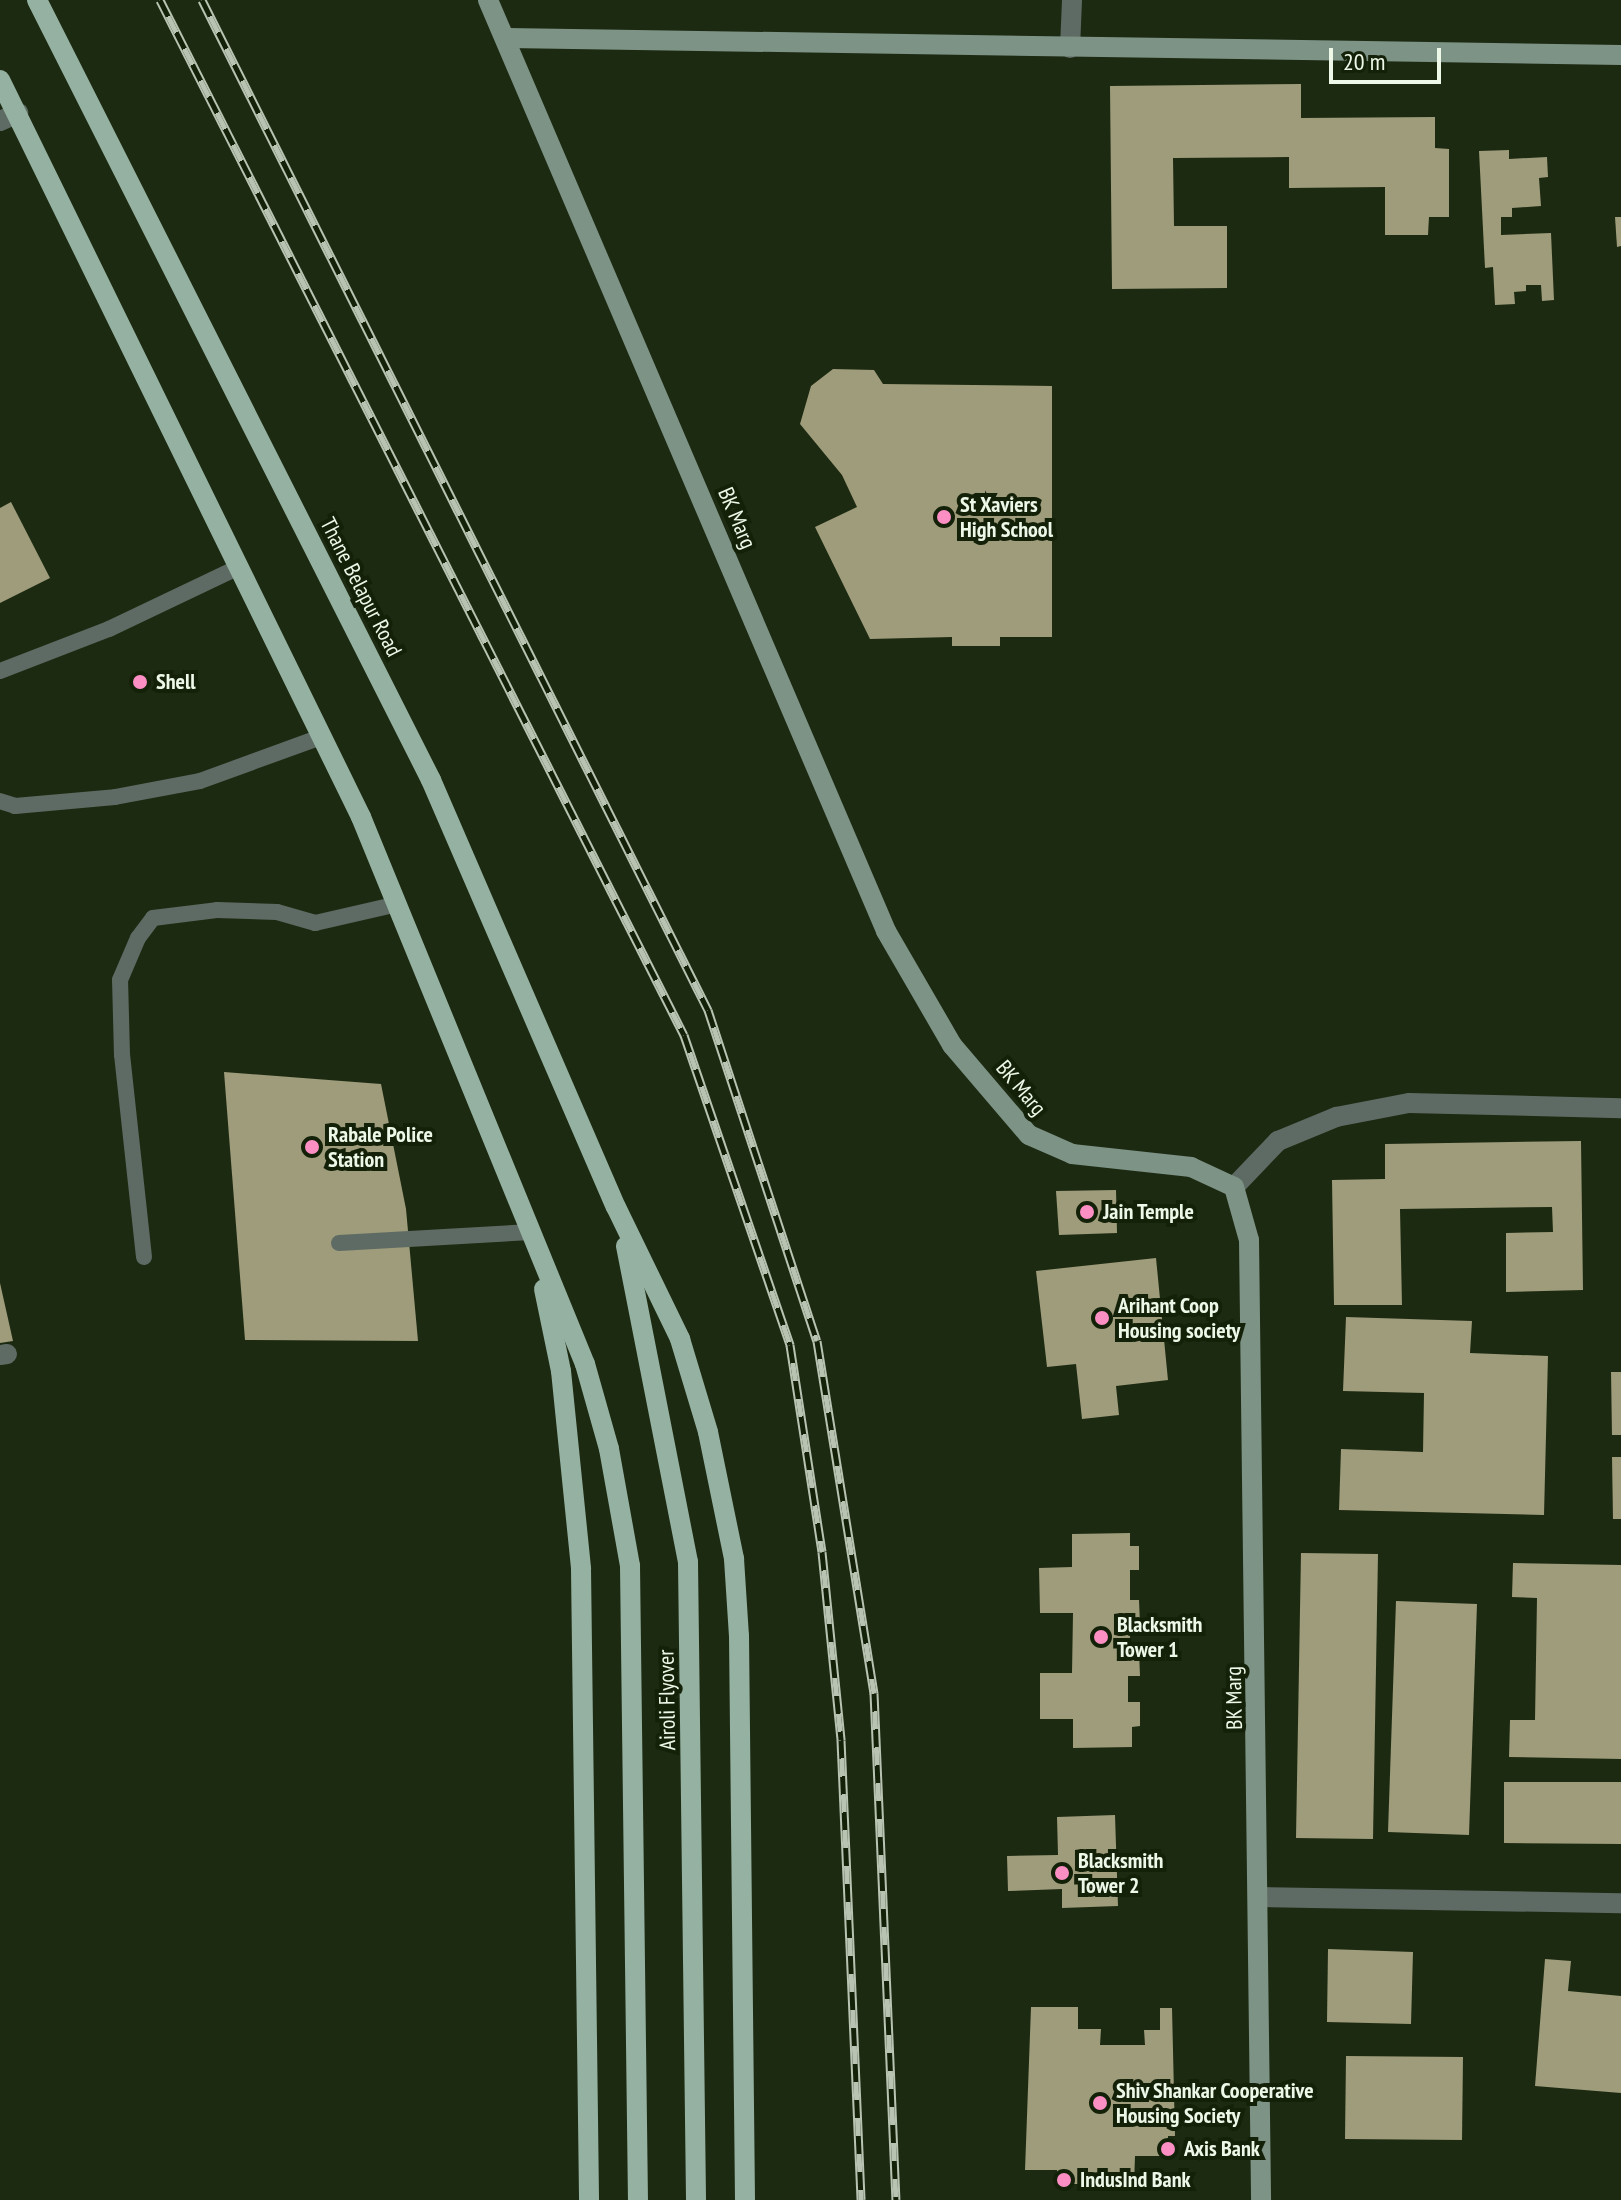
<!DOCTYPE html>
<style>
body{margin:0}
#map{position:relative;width:1621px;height:2200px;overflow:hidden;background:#1d2a12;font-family:"PT Sans Narrow",sans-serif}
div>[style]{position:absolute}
.building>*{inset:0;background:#9e9c7b}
.lane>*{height:16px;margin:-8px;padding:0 8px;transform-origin:8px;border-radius:8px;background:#5e6b64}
.street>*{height:20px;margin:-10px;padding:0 10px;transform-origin:10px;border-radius:10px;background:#5e6b64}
.secondary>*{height:20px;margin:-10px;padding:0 10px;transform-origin:10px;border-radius:10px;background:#7d9386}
.primary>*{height:20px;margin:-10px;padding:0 10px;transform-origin:10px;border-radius:10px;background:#95b1a1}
.rail>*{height:9px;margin-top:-4.5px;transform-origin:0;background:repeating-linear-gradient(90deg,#142109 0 18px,#b8c3b1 0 36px);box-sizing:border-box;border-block:2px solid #b8c3b1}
.dots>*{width:22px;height:22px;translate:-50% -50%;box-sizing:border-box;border:4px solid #142109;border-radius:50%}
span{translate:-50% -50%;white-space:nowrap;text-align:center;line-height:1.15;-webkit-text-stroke:8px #142109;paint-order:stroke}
.poi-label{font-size:22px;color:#eef8e8;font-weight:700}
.left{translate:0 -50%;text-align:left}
.street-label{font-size:22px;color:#eef8e8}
.scale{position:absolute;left:1329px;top:48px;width:112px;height:36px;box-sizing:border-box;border:4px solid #eef8e8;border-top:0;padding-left:10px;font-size:24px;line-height:28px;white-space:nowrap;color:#eef8e8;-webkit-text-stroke:6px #142109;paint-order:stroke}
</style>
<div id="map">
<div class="building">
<div style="clip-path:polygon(1301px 84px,1301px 118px,1435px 117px,1435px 148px,1449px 149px,1449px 217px,1429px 217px,1428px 235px,1385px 235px,1385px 187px,1289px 188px,1289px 157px,1173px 158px,1174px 226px,1227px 226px,1227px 288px,1112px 289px,1110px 86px)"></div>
<div style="clip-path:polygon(1509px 150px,1509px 159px,1547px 157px,1548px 177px,1539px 178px,1541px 206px,1512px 208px,1512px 217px,1501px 217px,1501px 235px,1551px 233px,1554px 300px,1542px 301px,1541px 285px,1526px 285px,1526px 291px,1514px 292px,1515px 304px,1495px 305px,1493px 267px,1485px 268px,1479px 151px)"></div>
<div style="clip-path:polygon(1615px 217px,1621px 217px,1621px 246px,1617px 247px)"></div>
<div style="clip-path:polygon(833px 369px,874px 370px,883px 384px,1052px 386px,1052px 637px,1000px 637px,1000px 646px,952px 646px,952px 637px,870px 639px,815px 527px,857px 507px,842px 475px,800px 424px,811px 386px)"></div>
<div style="clip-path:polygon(11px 502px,50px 578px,0 603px,0 508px)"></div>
<div style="clip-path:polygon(224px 1072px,381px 1084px,406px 1209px,418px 1341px,245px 1340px)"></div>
<div style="clip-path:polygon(1581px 1141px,1583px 1290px,1506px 1292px,1506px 1233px,1553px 1232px,1552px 1207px,1400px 1209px,1402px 1305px,1334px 1305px,1332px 1180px,1385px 1179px,1385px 1144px)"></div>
<div style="clip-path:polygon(1116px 1190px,1117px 1233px,1059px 1235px,1056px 1191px)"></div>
<div style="clip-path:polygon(1156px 1258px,1168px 1380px,1116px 1386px,1119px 1415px,1082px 1419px,1076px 1364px,1047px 1367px,1036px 1271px)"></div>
<div style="clip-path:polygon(0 1283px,13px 1341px,0 1343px)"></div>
<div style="clip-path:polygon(1346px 1317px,1472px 1321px,1470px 1353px,1548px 1356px,1544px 1515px,1339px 1510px,1341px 1449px,1423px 1452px,1424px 1393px,1343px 1391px)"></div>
<div style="clip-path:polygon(1611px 1372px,1621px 1372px,1621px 1435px,1612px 1435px)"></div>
<div style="clip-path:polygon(1612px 1457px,1621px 1457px,1621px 1519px,1613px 1519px)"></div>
<div style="clip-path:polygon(1130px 1533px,1130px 1546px,1139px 1546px,1139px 1570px,1130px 1570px,1130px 1600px,1139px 1600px,1140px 1624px,1130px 1624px,1130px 1650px,1139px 1650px,1140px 1676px,1128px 1676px,1128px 1702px,1140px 1702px,1140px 1726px,1132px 1727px,1132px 1747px,1073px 1748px,1073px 1719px,1040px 1719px,1040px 1673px,1072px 1673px,1073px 1613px,1040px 1613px,1039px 1568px,1072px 1567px,1072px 1534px)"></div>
<div style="clip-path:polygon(1301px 1553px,1378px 1554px,1373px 1839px,1296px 1838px)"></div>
<div style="clip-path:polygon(1513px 1563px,1621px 1565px,1621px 1759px,1509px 1757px,1510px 1720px,1535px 1720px,1537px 1598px,1512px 1597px)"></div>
<div style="clip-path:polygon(1396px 1601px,1477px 1604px,1469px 1835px,1388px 1832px)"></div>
<div style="clip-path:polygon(1504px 1782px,1621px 1782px,1621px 1844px,1504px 1843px)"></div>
<div style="clip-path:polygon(1115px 1815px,1118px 1906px,1062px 1908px,1062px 1889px,1008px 1891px,1007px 1856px,1058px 1855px,1057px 1817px)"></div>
<div style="clip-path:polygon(1328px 1949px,1413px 1952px,1411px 2024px,1327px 2022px)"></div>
<div style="clip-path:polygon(1545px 1959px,1571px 1961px,1568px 1991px,1621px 1996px,1621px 2093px,1535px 2086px)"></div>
<div style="clip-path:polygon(1031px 2007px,1078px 2007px,1078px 2029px,1101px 2029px,1100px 2045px,1145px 2045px,1144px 2030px,1160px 2030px,1160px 2008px,1172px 2008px,1175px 2136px,1168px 2136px,1168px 2156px,1135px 2156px,1134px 2185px,1114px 2184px,1114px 2173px,1080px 2172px,1080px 2184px,1057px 2184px,1057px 2170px,1025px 2170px)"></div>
<div style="clip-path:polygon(1346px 2056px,1463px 2057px,1462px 2140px,1345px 2139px)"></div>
</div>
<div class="lane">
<div style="left:0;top:671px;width:117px;rotate:-21.1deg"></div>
<div style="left:109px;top:629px;width:144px;rotate:-25.5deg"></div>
<div style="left:0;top:801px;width:16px;rotate:18deg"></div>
<div style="left:15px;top:806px;width:100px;rotate:-5.1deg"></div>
<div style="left:115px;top:797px;width:86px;rotate:-10.7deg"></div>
<div style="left:200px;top:781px;width:129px;rotate:-20deg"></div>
<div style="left:339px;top:1243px;width:192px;rotate:-3.3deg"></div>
<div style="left:144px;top:1257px;width:203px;rotate:-96.2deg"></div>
<div style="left:122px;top:1055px;width:75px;rotate:-91.5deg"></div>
<div style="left:120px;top:980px;width:46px;rotate:-66.8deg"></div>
<div style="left:138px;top:938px;width:25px;rotate:-53deg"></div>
<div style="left:153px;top:918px;width:64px;rotate:-7.1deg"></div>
<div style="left:217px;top:910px;width:60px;rotate:1.9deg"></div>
<div style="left:277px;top:912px;width:40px;rotate:16deg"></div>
<div style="left:315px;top:923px;width:85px;rotate:-12.9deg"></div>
</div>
<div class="street">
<div style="left:1070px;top:48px;width:48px;rotate:-87.6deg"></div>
<div style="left:0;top:121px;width:20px;rotate:-24deg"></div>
<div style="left:1234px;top:1187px;width:64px;rotate:-46.3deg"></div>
<div style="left:1278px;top:1141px;width:63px;rotate:-22.5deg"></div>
<div style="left:1336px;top:1117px;width:74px;rotate:-10.9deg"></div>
<div style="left:1409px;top:1103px;width:212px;rotate:1.4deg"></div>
<div style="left:0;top:1355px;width:7px;rotate:-8deg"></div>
<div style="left:1261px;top:1897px;width:360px;rotate:1deg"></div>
</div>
<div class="secondary">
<div style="left:488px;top:0;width:1013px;rotate:66.85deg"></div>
<div style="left:886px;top:931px;width:132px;rotate:59.9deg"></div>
<div style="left:952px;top:1045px;width:118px;rotate:49.5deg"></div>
<div style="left:1029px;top:1135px;width:47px;rotate:23.8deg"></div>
<div style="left:1072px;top:1154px;width:120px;rotate:6.2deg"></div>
<div style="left:1191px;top:1167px;width:47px;rotate:24.9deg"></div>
<div style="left:1234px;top:1187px;width:55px;rotate:74.2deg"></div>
<div style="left:1249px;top:1240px;width:960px;rotate:89.28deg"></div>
<div style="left:507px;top:38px;width:1114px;rotate:0.87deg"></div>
</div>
<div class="primary">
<div style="left:37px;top:0;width:874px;rotate:63.2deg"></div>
<div style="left:431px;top:780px;width:465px;rotate:66.6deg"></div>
<div style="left:616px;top:1207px;width:147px;rotate:64.1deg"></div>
<div style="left:680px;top:1339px;width:97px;rotate:73.2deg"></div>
<div style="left:708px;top:1432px;width:130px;rotate:78.4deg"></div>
<div style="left:734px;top:1559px;width:77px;rotate:86.3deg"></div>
<div style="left:739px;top:1636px;width:564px;rotate:89.39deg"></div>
<div style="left:0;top:80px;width:821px;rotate:63.9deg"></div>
<div style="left:361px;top:817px;width:591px;rotate:67.73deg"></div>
<div style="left:585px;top:1364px;width:88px;rotate:74.2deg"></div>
<div style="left:609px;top:1449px;width:119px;rotate:79.8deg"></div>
<div style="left:630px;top:1566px;width:634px;rotate:89.28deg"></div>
<div style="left:626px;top:1246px;width:322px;rotate:78.9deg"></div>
<div style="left:688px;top:1562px;width:638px;rotate:89.28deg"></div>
<div style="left:544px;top:1289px;width:84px;rotate:78.3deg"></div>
<div style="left:561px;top:1371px;width:199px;rotate:84.2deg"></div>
<div style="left:581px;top:1569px;width:631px;rotate:89.27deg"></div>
</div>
<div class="rail">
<div style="left:160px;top:0;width:1160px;rotate:63.15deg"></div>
<div style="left:684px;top:1035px;width:328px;rotate:71.1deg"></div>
<div style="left:790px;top:1345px;width:209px;rotate:81.2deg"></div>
<div style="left:822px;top:1552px;width:189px;rotate:84.2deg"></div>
<div style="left:841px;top:1740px;width:460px;rotate:87.5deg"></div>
<div style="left:202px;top:0;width:1130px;rotate:63.39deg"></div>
<div style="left:708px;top:1010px;width:348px;rotate:71.8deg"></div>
<div style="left:817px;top:1341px;width:357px;rotate:80.8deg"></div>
<div style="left:874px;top:1693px;width:507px;rotate:87.52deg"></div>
</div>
<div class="dots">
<div style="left:944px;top:517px;background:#fb8fc4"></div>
<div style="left:140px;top:682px;background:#fb8fc4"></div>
<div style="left:312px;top:1147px;background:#fb8fc4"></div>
<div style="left:1087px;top:1212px;background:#fb8fc4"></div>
<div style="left:1102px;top:1318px;background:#fb8fc4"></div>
<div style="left:1101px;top:1637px;background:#fb8fc4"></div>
<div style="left:1062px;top:1873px;background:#fb8fc4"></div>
<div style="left:1100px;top:2103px;background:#fb8fc4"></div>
<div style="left:1168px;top:2149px;background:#fb8fc4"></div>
<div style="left:1064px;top:2180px;background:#fb8fc4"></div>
</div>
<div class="poi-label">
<span class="left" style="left:960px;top:517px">St Xaviers<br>High School</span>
<span class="left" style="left:156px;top:682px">Shell</span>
<span class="left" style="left:328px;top:1147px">Rabale Police<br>Station</span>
<span class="left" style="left:1103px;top:1212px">Jain Temple</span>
<span class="left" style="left:1118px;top:1318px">Arihant Coop<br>Housing society</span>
<span class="left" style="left:1117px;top:1637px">Blacksmith<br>Tower 1</span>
<span class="left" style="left:1078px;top:1873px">Blacksmith<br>Tower 2</span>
<span class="left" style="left:1116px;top:2103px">Shiv Shankar Cooperative<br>Housing Society</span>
<span class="left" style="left:1184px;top:2149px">Axis Bank</span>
<span class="left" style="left:1080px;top:2180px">IndusInd Bank</span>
</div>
<div class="street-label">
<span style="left:737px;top:518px;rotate:67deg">BK Marg</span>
<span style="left:361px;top:587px;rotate:63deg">Thane Belapur Road</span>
<span style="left:1021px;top:1088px;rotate:50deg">BK Marg</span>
<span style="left:1234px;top:1698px;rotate:-91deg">BK Marg</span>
<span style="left:667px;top:1700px;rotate:-91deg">Airoli Flyover</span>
</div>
<div class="scale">20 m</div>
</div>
